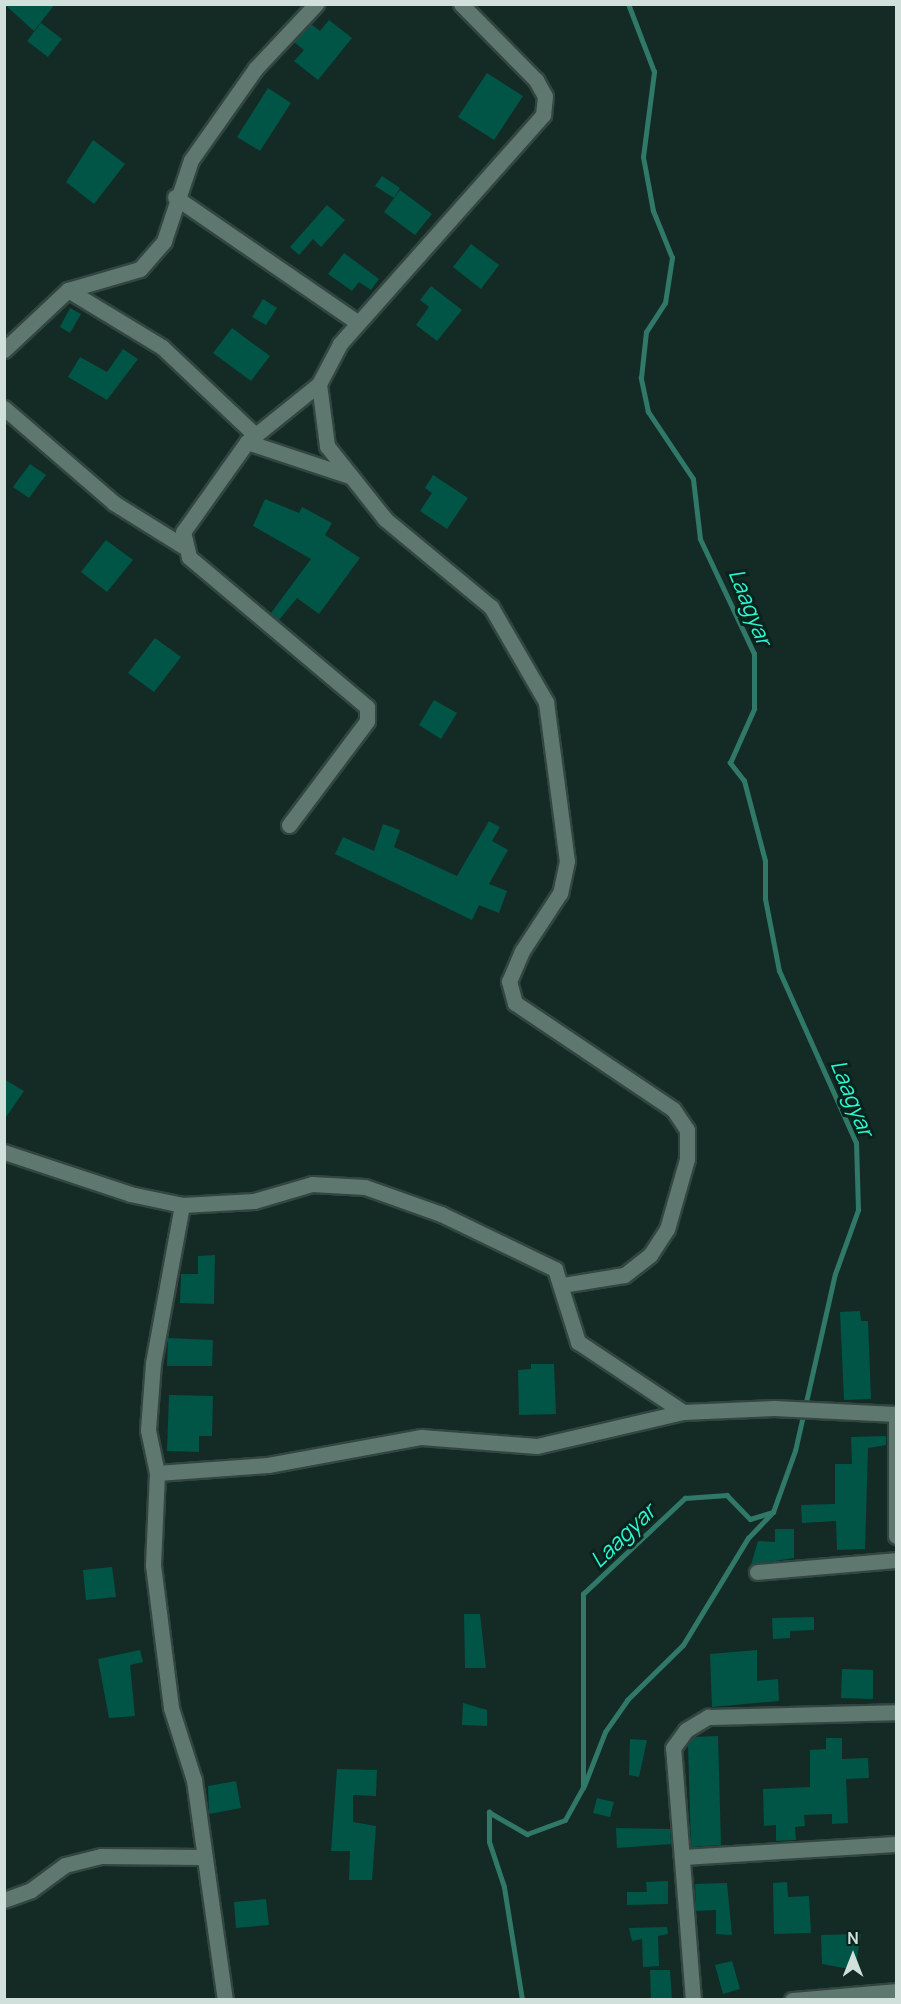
<!DOCTYPE html>
<style>
body{margin:0}
#map{position:relative;width:901px;height:2004px;overflow:hidden;background:#142b25;font-family:Manrope,sans-serif}
div>[style]{position:absolute}
.stream>*{height:4.5px;margin:-2.25px;padding:0 2.25px;transform-origin:2.25px;border-radius:2.25px;background:#307868}
.building>*{inset:0;background:#005546}
.roads{filter:drop-shadow(2px 0 #324540) drop-shadow(-2px 0 #324540) drop-shadow(0 2px #324540) drop-shadow(0 -2px #324540)}
.street>*{height:15px;margin:-7.5px;padding:0 7.5px;transform-origin:7.5px;border-radius:7.5px;background:#5e7870}
span{translate:-50% -50%;white-space:nowrap;text-align:center;line-height:1.15;-webkit-text-stroke:6px #0a221c;paint-order:stroke}
.water-label{font-size:22px;color:#2ef8d2;font-style:italic}
.frame{position:absolute;inset:0;border:6px solid #d2e0db;pointer-events:none}
.north{position:absolute;left:823px;top:1926px;width:60px;height:60px;-webkit-text-stroke:4px #0a221c;paint-order:stroke;rotate:0deg;font-size:16px;font-weight:700;line-height:24px;text-align:center;color:#d2e0db}
.north::after{content:'';display:block;margin:auto;width:21px;height:27px;background:#d2e0db;clip-path:polygon(50% 0,100% 100%,50% 72%,0 100%)}
</style>
<div id="map">
<div class="stream">
<div style="left:584px;top:1786px;width:58px;rotate:-68.7deg"></div>
<div style="left:605px;top:1732px;width:39px;rotate:-55deg"></div>
<div style="left:627px;top:1700px;width:78px;rotate:-44.5deg"></div>
<div style="left:683px;top:1645px;width:125px;rotate:-58.7deg"></div>
<div style="left:748px;top:1538px;width:33px;rotate:-46deg"></div>
<div style="left:522px;top:2000px;width:114px;rotate:-99.1deg"></div>
<div style="left:504px;top:1887px;width:47px;rotate:-108.4deg"></div>
<div style="left:489px;top:1842px;width:30px;rotate:-90deg"></div>
<div style="left:489px;top:1812px;width:44px;rotate:30.1deg"></div>
<div style="left:527px;top:1834px;width:40px;rotate:-20.2deg"></div>
<div style="left:565px;top:1820px;width:37px;rotate:-61deg"></div>
<div style="left:583px;top:1788px;width:194px;rotate:-90deg"></div>
<div style="left:583px;top:1594px;width:140px;rotate:-43.3deg"></div>
<div style="left:685px;top:1498px;width:42px;rotate:-4.1deg"></div>
<div style="left:727px;top:1495px;width:33px;rotate:46deg"></div>
<div style="left:750px;top:1519px;width:24px;rotate:-17deg"></div>
<div style="left:773px;top:1512px;width:65px;rotate:-70.2deg"></div>
<div style="left:795px;top:1451px;width:181px;rotate:-77.3deg"></div>
<div style="left:835px;top:1274px;width:68px;rotate:-70.2deg"></div>
<div style="left:858px;top:1210px;width:67px;rotate:-91.7deg"></div>
<div style="left:856px;top:1143px;width:188px;rotate:-114.1deg"></div>
<div style="left:779px;top:971px;width:73px;rotate:-101deg"></div>
<div style="left:765px;top:899px;width:38px;rotate:-90deg"></div>
<div style="left:765px;top:861px;width:83px;rotate:-104.7deg"></div>
<div style="left:744px;top:781px;width:23px;rotate:-128deg"></div>
<div style="left:730px;top:763px;width:59px;rotate:-66deg"></div>
<div style="left:754px;top:709px;width:55px;rotate:-90deg"></div>
<div style="left:754px;top:654px;width:127px;rotate:-115.2deg"></div>
<div style="left:700px;top:539px;width:60px;rotate:-96.7deg"></div>
<div style="left:693px;top:479px;width:81px;rotate:-123.9deg"></div>
<div style="left:648px;top:412px;width:35px;rotate:-102deg"></div>
<div style="left:641px;top:378px;width:46px;rotate:-83.8deg"></div>
<div style="left:646px;top:332px;width:35px;rotate:-57deg"></div>
<div style="left:665px;top:303px;width:46px;rotate:-81.2deg"></div>
<div style="left:672px;top:258px;width:51px;rotate:-112deg"></div>
<div style="left:653px;top:211px;width:55px;rotate:-100.5deg"></div>
<div style="left:643px;top:157px;width:86px;rotate:-82.6deg"></div>
<div style="left:654px;top:72px;width:73px;rotate:-110.9deg"></div>
</div>
<div class="building">
<div style="clip-path:polygon(4px 4px,55px 4px,34px 31px)"></div>
<div style="clip-path:polygon(329px 20px,352px 38px,318px 80px,294px 61px,304px 50px,294px 42px,311px 24px,320px 31px)"></div>
<div style="clip-path:polygon(41px 23px,62px 39px,48px 57px,27px 41px)"></div>
<div style="clip-path:polygon(487px 73px,523px 96px,494px 140px,458px 117px)"></div>
<div style="clip-path:polygon(268px 88px,291px 103px,260px 151px,237px 137px)"></div>
<div style="clip-path:polygon(93px 140px,125px 164px,94px 204px,66px 182px)"></div>
<div style="clip-path:polygon(382px 176px,400px 188px,394px 198px,375px 186px)"></div>
<div style="clip-path:polygon(400px 190px,432px 214px,415px 235px,384px 212px)"></div>
<div style="clip-path:polygon(327px 205px,345px 220px,321px 247px,313px 239px,299px 255px,290px 247px)"></div>
<div style="clip-path:polygon(471px 244px,499px 265px,481px 289px,453px 267px)"></div>
<div style="clip-path:polygon(344px 253px,379px 279px,371px 290px,359px 282px,352px 291px,328px 274px)"></div>
<div style="clip-path:polygon(431px 286px,462px 310px,437px 341px,416px 325px,429px 307px,420px 300px)"></div>
<div style="clip-path:polygon(263px 299px,277px 308px,266px 325px,252px 317px)"></div>
<div style="clip-path:polygon(70px 308px,81px 314px,70px 333px,60px 327px)"></div>
<div style="clip-path:polygon(232px 328px,270px 356px,251px 381px,213px 353px)"></div>
<div style="clip-path:polygon(123px 349px,138px 359px,107px 400px,68px 377px,80px 357px,107px 372px)"></div>
<div style="clip-path:polygon(30px 464px,46px 475px,29px 498px,13px 487px)"></div>
<div style="clip-path:polygon(433px 475px,468px 498px,447px 529px,420px 511px,432px 493px,425px 488px)"></div>
<div style="clip-path:polygon(265px 499px,299px 513px,302px 507px,332px 523px,325px 535px,360px 558px,319px 614px,297px 598px,279px 620px,271px 613px,311px 559px,253px 526px)"></div>
<div style="clip-path:polygon(106px 540px,133px 560px,107px 592px,81px 572px)"></div>
<div style="clip-path:polygon(155px 638px,181px 657px,154px 692px,128px 673px)"></div>
<div style="clip-path:polygon(434px 700px,457px 713px,441px 739px,419px 725px)"></div>
<div style="clip-path:polygon(489px 821px,500px 827px,492px 841px,508px 850px,489px 884px,507px 891px,499px 913px,479px 905px,472px 920px,335px 854px,343px 837px,374px 851px,383px 824px,400px 830px,394px 847px,457px 876px)"></div>
<div style="clip-path:polygon(4px 1079px,24px 1091px,4px 1120px)"></div>
<div style="clip-path:polygon(215px 1255px,214px 1304px,180px 1303px,181px 1274px,198px 1274px,198px 1256px)"></div>
<div style="clip-path:polygon(860px 1311px,861px 1321px,868px 1321px,871px 1399px,844px 1400px,840px 1312px)"></div>
<div style="clip-path:polygon(168px 1338px,213px 1340px,212px 1366px,167px 1366px)"></div>
<div style="clip-path:polygon(531px 1364px,554px 1364px,556px 1414px,519px 1415px,518px 1370px,531px 1369px)"></div>
<div style="clip-path:polygon(169px 1395px,213px 1396px,212px 1436px,199px 1436px,199px 1452px,167px 1451px)"></div>
<div style="clip-path:polygon(886px 1436px,886px 1445px,868px 1448px,865px 1549px,837px 1550px,836px 1521px,802px 1523px,801px 1505px,835px 1504px,835px 1464px,852px 1464px,851px 1437px)"></div>
<div style="clip-path:polygon(775px 1529px,794px 1529px,794px 1558px,751px 1565px,758px 1541px,775px 1542px)"></div>
<div style="clip-path:polygon(112px 1567px,116px 1597px,86px 1600px,83px 1570px)"></div>
<div style="clip-path:polygon(464px 1614px,480px 1614px,486px 1668px,465px 1668px)"></div>
<div style="clip-path:polygon(814px 1617px,814px 1630px,790px 1631px,790px 1638px,773px 1639px,772px 1618px)"></div>
<div style="clip-path:polygon(140px 1650px,143px 1662px,130px 1665px,135px 1716px,109px 1718px,98px 1659px)"></div>
<div style="clip-path:polygon(757px 1650px,757px 1681px,778px 1679px,779px 1701px,712px 1707px,710px 1654px)"></div>
<div style="clip-path:polygon(842px 1669px,873px 1670px,873px 1699px,841px 1698px)"></div>
<div style="clip-path:polygon(463px 1703px,487px 1710px,487px 1726px,462px 1725px)"></div>
<div style="clip-path:polygon(718px 1736px,721px 1845px,691px 1847px,688px 1744px,694px 1737px)"></div>
<div style="clip-path:polygon(826px 1738px,842px 1738px,842px 1759px,868px 1758px,869px 1778px,846px 1779px,848px 1823px,832px 1824px,832px 1814px,804px 1815px,805px 1826px,795px 1827px,796px 1840px,776px 1841px,776px 1825px,764px 1826px,763px 1789px,810px 1787px,810px 1750px,826px 1749px)"></div>
<div style="clip-path:polygon(630px 1739px,647px 1740px,639px 1777px,629px 1775px)"></div>
<div style="clip-path:polygon(337px 1769px,377px 1770px,376px 1796px,353px 1795px,353px 1822px,376px 1826px,372px 1880px,349px 1880px,350px 1851px,331px 1851px)"></div>
<div style="clip-path:polygon(236px 1781px,241px 1808px,209px 1814px,208px 1786px)"></div>
<div style="clip-path:polygon(597px 1798px,614px 1802px,610px 1817px,593px 1813px)"></div>
<div style="clip-path:polygon(616px 1828px,670px 1829px,671px 1844px,617px 1848px)"></div>
<div style="clip-path:polygon(668px 1881px,668px 1904px,627px 1905px,627px 1892px,647px 1892px,646px 1882px)"></div>
<div style="clip-path:polygon(787px 1882px,788px 1897px,809px 1896px,811px 1933px,774px 1934px,773px 1883px)"></div>
<div style="clip-path:polygon(727px 1883px,732px 1935px,716px 1934px,716px 1910px,696px 1911px,695px 1884px)"></div>
<div style="clip-path:polygon(266px 1899px,269px 1925px,236px 1928px,234px 1902px)"></div>
<div style="clip-path:polygon(667px 1927px,668px 1934px,658px 1936px,659px 1966px,643px 1967px,642px 1939px,632px 1941px,629px 1928px)"></div>
<div style="clip-path:polygon(861px 1934px,855px 1970px,822px 1964px,821px 1935px)"></div>
<div style="clip-path:polygon(732px 1961px,740px 1989px,723px 1994px,715px 1965px)"></div>
<div style="clip-path:polygon(650px 1970px,670px 1970px,672px 2000px,651px 2000px)"></div>
</div>
<div class="roads">
<div class="street">
<div style="left:461px;top:4px;width:107px;rotate:45.4deg"></div>
<div style="left:536px;top:80px;width:18px;rotate:61deg"></div>
<div style="left:545px;top:96px;width:19px;rotate:96deg"></div>
<div style="left:543px;top:115px;width:306px;rotate:131.6deg"></div>
<div style="left:340px;top:344px;width:45px;rotate:117.7deg"></div>
<div style="left:319px;top:384px;width:63px;rotate:82.6deg"></div>
<div style="left:327px;top:446px;width:93px;rotate:51.5deg"></div>
<div style="left:385px;top:519px;width:138px;rotate:39.7deg"></div>
<div style="left:491px;top:607px;width:110px;rotate:59.9deg"></div>
<div style="left:546px;top:702px;width:160px;rotate:82.5deg"></div>
<div style="left:567px;top:861px;width:33px;rotate:102deg"></div>
<div style="left:560px;top:893px;width:69px;rotate:123.2deg"></div>
<div style="left:522px;top:951px;width:33px;rotate:113deg"></div>
<div style="left:509px;top:981px;width:23px;rotate:75deg"></div>
<div style="left:515px;top:1003px;width:190px;rotate:33.9deg"></div>
<div style="left:673px;top:1109px;width:25px;rotate:56deg"></div>
<div style="left:687px;top:1130px;width:29px;rotate:90deg"></div>
<div style="left:687px;top:1159px;width:73px;rotate:105.9deg"></div>
<div style="left:667px;top:1229px;width:31px;rotate:123deg"></div>
<div style="left:650px;top:1255px;width:33px;rotate:142deg"></div>
<div style="left:624px;top:1275px;width:63px;rotate:170.8deg"></div>
<div style="left:175px;top:197px;width:222px;rotate:34.5deg"></div>
<div style="left:68px;top:290px;width:110px;rotate:31.2deg"></div>
<div style="left:162px;top:347px;width:129px;rotate:43.4deg"></div>
<div style="left:4px;top:350px;width:88px;rotate:-43.2deg"></div>
<div style="left:68px;top:290px;width:75px;rotate:-16.3deg"></div>
<div style="left:140px;top:269px;width:37px;rotate:-49deg"></div>
<div style="left:164px;top:241px;width:85px;rotate:-71.6deg"></div>
<div style="left:191px;top:160px;width:113px;rotate:-54.8deg"></div>
<div style="left:256px;top:68px;width:88px;rotate:-46.8deg"></div>
<div style="left:4px;top:408px;width:145px;rotate:40.8deg"></div>
<div style="left:114px;top:503px;width:81px;rotate:31.9deg"></div>
<div style="left:247px;top:442px;width:108px;rotate:18.3deg"></div>
<div style="left:289px;top:825px;width:130px;rotate:-53.1deg"></div>
<div style="left:367px;top:721px;width:14px;rotate:-90deg"></div>
<div style="left:367px;top:707px;width:233px;rotate:-139.9deg"></div>
<div style="left:189px;top:557px;width:26px;rotate:-103deg"></div>
<div style="left:183px;top:532px;width:110px;rotate:-54.6deg"></div>
<div style="left:247px;top:442px;width:92px;rotate:-38.9deg"></div>
<div style="left:4px;top:1152px;width:133px;rotate:18.4deg"></div>
<div style="left:130px;top:1194px;width:53px;rotate:11.9deg"></div>
<div style="left:182px;top:1205px;width:72px;rotate:-3.2deg"></div>
<div style="left:254px;top:1201px;width:60px;rotate:-16.3deg"></div>
<div style="left:312px;top:1184px;width:53px;rotate:3.2deg"></div>
<div style="left:365px;top:1187px;width:81px;rotate:19.6deg"></div>
<div style="left:441px;top:1214px;width:127px;rotate:25.8deg"></div>
<div style="left:555px;top:1269px;width:77px;rotate:72.5deg"></div>
<div style="left:578px;top:1342px;width:126px;rotate:33.7deg"></div>
<div style="left:182px;top:1205px;width:161px;rotate:100.4deg"></div>
<div style="left:153px;top:1363px;width:67px;rotate:94.3deg"></div>
<div style="left:148px;top:1430px;width:44px;rotate:78.2deg"></div>
<div style="left:157px;top:1473px;width:92px;rotate:92.5deg"></div>
<div style="left:153px;top:1565px;width:144px;rotate:82.8deg"></div>
<div style="left:171px;top:1708px;width:76px;rotate:72.3deg"></div>
<div style="left:194px;top:1780px;width:222px;rotate:82deg"></div>
<div style="left:896px;top:1414px;width:122px;rotate:90deg"></div>
<div style="left:157px;top:1473px;width:111px;rotate:-4.1deg"></div>
<div style="left:268px;top:1465px;width:156px;rotate:-10.4deg"></div>
<div style="left:421px;top:1437px;width:116px;rotate:4.4deg"></div>
<div style="left:537px;top:1446px;width:150px;rotate:-13.1deg"></div>
<div style="left:683px;top:1412px;width:91px;rotate:-2.5deg"></div>
<div style="left:774px;top:1408px;width:122px;rotate:2.8deg"></div>
<div style="left:757px;top:1572px;width:140px;rotate:-4.9deg"></div>
<div style="left:682px;top:1857px;width:214px;rotate:-3.5deg"></div>
<div style="left:4px;top:1900px;width:29px;rotate:-20deg"></div>
<div style="left:31px;top:1890px;width:42px;rotate:-36.3deg"></div>
<div style="left:65px;top:1865px;width:37px;rotate:-14deg"></div>
<div style="left:101px;top:1856px;width:100px;rotate:0.6deg"></div>
<div style="left:693px;top:2000px;width:253px;rotate:-94.5deg"></div>
<div style="left:673px;top:1748px;width:22px;rotate:-54deg"></div>
<div style="left:686px;top:1730px;width:26px;rotate:-31deg"></div>
<div style="left:708px;top:1717px;width:188px;rotate:-1.5deg"></div>
<div style="left:792px;top:2000px;width:104px;rotate:-4.9deg"></div>
</div>
</div>
<div class="water-label">
<span style="left:750px;top:607px;rotate:68deg">Laagyar</span>
<span style="left:852px;top:1098px;rotate:68deg">Laagyar</span>
<span style="left:623px;top:1536px;rotate:-44deg">Laagyar</span>
</div>
<div class="frame"></div>
<div class="north">N</div>
</div>
